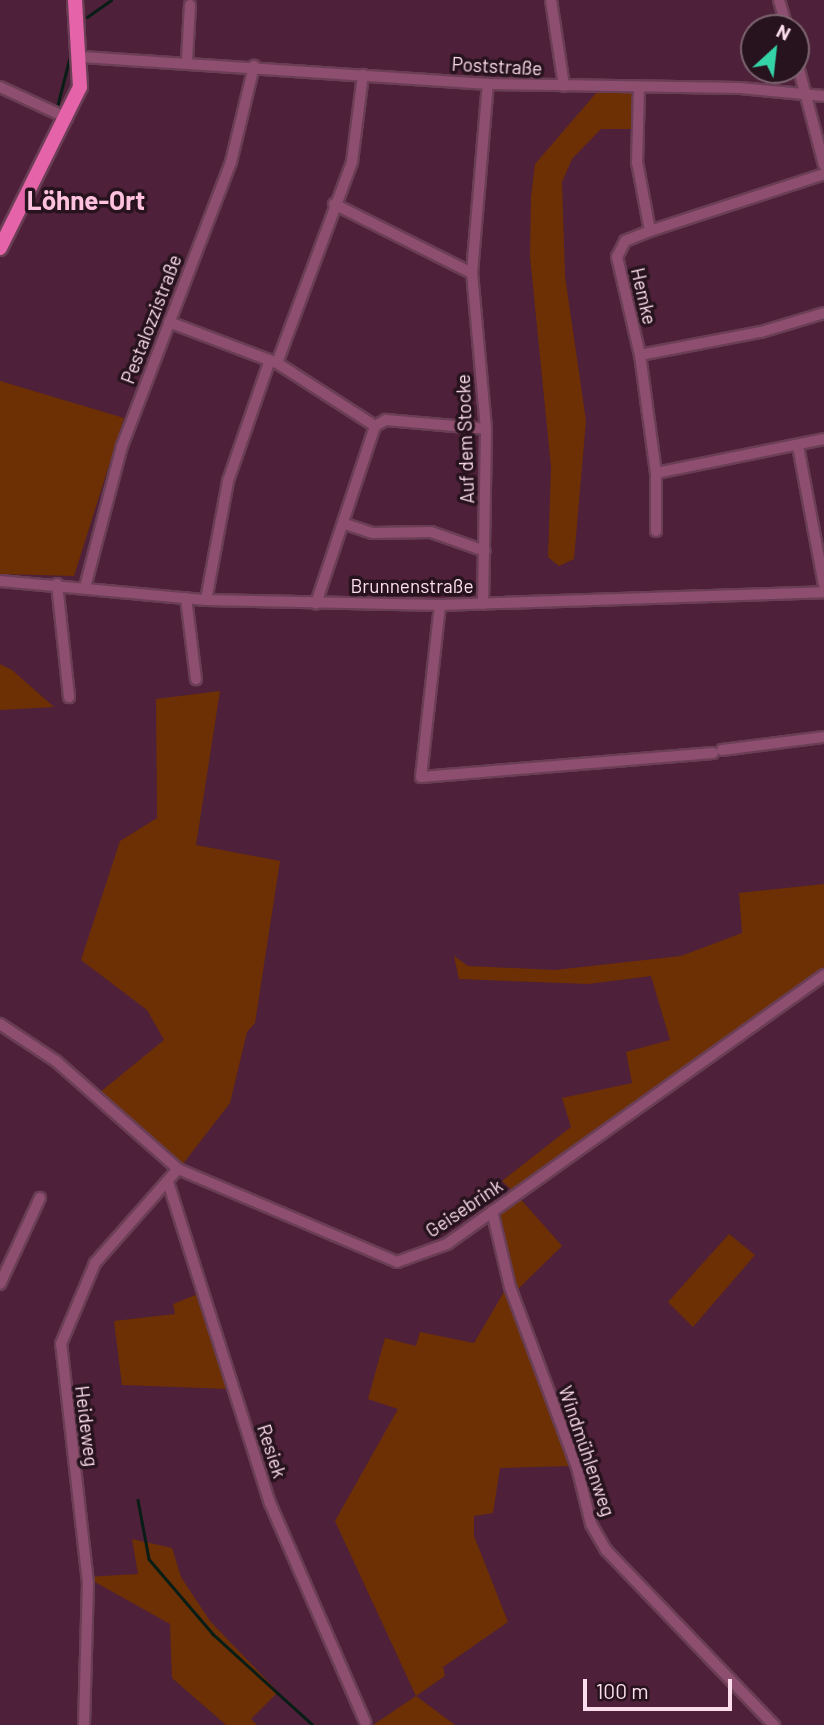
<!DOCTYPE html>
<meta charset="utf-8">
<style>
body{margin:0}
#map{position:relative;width:824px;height:1725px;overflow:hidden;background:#4e2039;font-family:Barlow,sans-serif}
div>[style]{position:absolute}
.green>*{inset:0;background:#6c3004}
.stream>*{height:2.5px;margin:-1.25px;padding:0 1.25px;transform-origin:1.25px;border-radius:1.25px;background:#081d16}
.roads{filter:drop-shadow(2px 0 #6a3e55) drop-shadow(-2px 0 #6a3e55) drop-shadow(0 2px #6a3e55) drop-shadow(0 -2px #6a3e55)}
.minor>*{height:10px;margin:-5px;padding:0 5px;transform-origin:5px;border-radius:5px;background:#8e4e6f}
.major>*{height:14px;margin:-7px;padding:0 7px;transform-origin:7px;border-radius:7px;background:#e463a9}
span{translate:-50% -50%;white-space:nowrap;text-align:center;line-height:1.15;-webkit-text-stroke:7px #27131d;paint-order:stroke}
.street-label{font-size:19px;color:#fcddeb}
.district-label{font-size:26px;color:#fec2de;font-weight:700}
.north{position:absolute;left:740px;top:14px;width:70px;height:70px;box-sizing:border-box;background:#27131d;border:2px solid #7c646f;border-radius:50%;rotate:27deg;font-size:19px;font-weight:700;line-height:28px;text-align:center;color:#fcddeb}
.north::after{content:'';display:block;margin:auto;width:24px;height:32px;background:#34d4a8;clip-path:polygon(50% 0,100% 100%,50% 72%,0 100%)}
.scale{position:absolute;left:583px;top:1679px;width:149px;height:32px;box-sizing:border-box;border:4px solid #fcddeb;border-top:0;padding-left:9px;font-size:21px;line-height:24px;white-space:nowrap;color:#fcddeb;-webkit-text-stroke:5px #27131d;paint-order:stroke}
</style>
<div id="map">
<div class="green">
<div style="clip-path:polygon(597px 92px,636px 92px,635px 129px,601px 129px,572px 159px,562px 182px,565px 276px,586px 421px,574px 559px,559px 566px,548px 557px,551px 467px,530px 256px,531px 197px,535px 164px)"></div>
<div style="clip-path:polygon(0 381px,124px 418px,74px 576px,0 574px)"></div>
<div style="clip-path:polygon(0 664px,12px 670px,54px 707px,0 710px)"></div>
<div style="clip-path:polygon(220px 691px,196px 845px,280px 861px,255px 1023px,247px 1032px,230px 1103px,182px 1165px,99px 1093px,164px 1040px,147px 1010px,81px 960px,120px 841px,157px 818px,156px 699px)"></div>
<div style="clip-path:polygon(824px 884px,824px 967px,516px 1194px,562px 1246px,511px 1296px,573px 1466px,500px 1468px,493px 1513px,474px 1516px,474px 1536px,508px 1622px,443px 1667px,445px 1676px,416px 1696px,455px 1725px,373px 1725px,416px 1696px,335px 1521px,398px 1409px,368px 1399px,385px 1338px,416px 1346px,420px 1332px,474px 1343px,511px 1280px,491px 1212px,516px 1194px,502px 1181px,571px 1127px,562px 1098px,632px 1083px,626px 1052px,670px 1040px,651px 976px,588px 984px,459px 979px,454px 956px,468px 966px,555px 970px,681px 956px,742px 933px,739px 893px)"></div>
<div style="clip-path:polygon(729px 1234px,755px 1255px,693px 1327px,668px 1302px)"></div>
<div style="clip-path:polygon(198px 1294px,230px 1389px,122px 1385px,114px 1321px,175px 1314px,173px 1304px)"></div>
<div style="clip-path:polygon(132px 1539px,172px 1548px,181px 1577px,210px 1621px,278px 1692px,251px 1719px,257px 1725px,226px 1725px,172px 1678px,170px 1624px,86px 1577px,138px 1574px)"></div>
</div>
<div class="stream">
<div style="left:87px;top:17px;width:29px;rotate:-35deg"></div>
<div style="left:57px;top:107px;width:49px;rotate:-75.7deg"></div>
<div style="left:138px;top:1500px;width:60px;rotate:79.4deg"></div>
<div style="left:149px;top:1559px;width:99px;rotate:49.5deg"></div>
<div style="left:213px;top:1634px;width:135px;rotate:42.3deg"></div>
</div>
<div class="roads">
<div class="minor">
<div style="left:551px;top:0;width:87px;rotate:81.4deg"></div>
<div style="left:779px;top:0;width:29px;rotate:74deg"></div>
<div style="left:82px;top:57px;width:407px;rotate:3.8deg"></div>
<div style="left:488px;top:84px;width:252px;rotate:0.9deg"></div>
<div style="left:740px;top:88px;width:84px;rotate:5.4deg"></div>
<div style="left:796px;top:58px;width:111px;rotate:75.3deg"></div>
<div style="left:187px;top:60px;width:55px;rotate:-86.9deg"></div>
<div style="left:0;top:87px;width:74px;rotate:24.8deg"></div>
<div style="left:639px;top:88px;width:74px;rotate:91.5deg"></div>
<div style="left:637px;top:162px;width:70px;rotate:79.3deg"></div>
<div style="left:334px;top:204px;width:154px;rotate:26.6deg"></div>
<div style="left:169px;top:322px;width:116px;rotate:20.8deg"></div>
<div style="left:277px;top:363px;width:117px;rotate:32.7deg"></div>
<div style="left:375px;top:426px;width:187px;rotate:108.4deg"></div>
<div style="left:640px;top:355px;width:123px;rotate:-10.8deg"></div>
<div style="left:761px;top:332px;width:66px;rotate:-16.8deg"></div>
<div style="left:277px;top:363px;width:215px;rotate:-69.5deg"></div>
<div style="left:352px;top:162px;width:88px;rotate:-82.8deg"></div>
<div style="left:375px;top:426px;width:13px;rotate:-29deg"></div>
<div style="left:386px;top:420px;width:100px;rotate:5.1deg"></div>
<div style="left:798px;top:446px;width:141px;rotate:79.4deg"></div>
<div style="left:656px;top:473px;width:171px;rotate:-11.4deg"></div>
<div style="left:345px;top:524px;width:28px;rotate:18deg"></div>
<div style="left:372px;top:533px;width:59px;rotate:-1deg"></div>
<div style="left:431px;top:532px;width:57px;rotate:19.4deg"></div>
<div style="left:656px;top:531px;width:58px;rotate:-90deg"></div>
<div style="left:656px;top:473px;width:119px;rotate:-97.7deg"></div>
<div style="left:640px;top:355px;width:101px;rotate:-103.2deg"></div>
<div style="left:617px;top:257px;width:18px;rotate:-63deg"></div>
<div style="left:625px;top:241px;width:27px;rotate:-22deg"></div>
<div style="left:650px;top:231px;width:183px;rotate:-18.1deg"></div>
<div style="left:0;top:581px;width:207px;rotate:5.3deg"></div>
<div style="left:206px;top:600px;width:234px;rotate:1.2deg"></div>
<div style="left:440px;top:605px;width:384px;rotate:-1.9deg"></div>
<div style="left:57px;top:584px;width:114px;rotate:83.9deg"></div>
<div style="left:85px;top:587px;width:146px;rotate:-75.3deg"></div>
<div style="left:122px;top:446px;width:304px;rotate:-69deg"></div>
<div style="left:231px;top:162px;width:99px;rotate:-76.5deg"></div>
<div style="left:186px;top:598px;width:82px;rotate:83deg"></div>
<div style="left:206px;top:600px;width:121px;rotate:-79.5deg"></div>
<div style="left:228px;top:481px;width:128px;rotate:-70.9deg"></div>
<div style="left:483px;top:604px;width:175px;rotate:-89deg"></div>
<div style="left:486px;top:429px;width:157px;rotate:-95.1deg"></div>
<div style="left:472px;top:273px;width:190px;rotate:-85.2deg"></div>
<div style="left:440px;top:605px;width:173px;rotate:96.3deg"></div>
<div style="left:421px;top:777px;width:293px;rotate:-4.7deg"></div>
<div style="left:722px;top:750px;width:103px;rotate:-7.3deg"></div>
<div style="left:0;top:1024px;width:67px;rotate:33.5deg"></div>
<div style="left:56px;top:1061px;width:163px;rotate:41.5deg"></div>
<div style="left:178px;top:1169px;width:238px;rotate:23deg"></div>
<div style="left:397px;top:1262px;width:53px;rotate:-19.8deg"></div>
<div style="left:447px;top:1244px;width:463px;rotate:-35.5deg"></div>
<div style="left:168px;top:1182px;width:337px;rotate:72.4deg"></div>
<div style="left:270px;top:1503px;width:239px;rotate:66.5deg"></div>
<div style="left:492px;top:1211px;width:78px;rotate:76.7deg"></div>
<div style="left:510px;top:1287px;width:192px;rotate:69.6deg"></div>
<div style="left:577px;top:1467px;width:59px;rotate:76.2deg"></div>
<div style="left:591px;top:1524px;width:30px;rotate:60deg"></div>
<div style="left:606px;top:1550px;width:243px;rotate:46.2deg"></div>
<div style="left:0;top:1284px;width:95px;rotate:-65.1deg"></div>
<div style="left:84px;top:1725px;width:142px;rotate:-88.4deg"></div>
<div style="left:88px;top:1583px;width:241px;rotate:-96.4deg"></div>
<div style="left:61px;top:1344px;width:88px;rotate:-67.2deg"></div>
<div style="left:95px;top:1263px;width:125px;rotate:-48.6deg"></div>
</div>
<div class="major">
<div style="left:0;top:248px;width:180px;rotate:-63.6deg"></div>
<div style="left:80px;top:87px;width:87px;rotate:-93.3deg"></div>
</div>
</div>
<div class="street-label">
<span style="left:497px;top:66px;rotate:3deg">Poststraße</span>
<span style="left:644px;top:296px;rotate:77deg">Hemke</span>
<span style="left:151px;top:319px;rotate:-69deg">Pestalozzistraße</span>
<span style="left:465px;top:439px;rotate:-92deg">Auf dem Stocke</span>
<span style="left:412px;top:586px">Brunnenstraße</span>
<span style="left:464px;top:1208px;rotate:-34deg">Geisebrink</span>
<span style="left:87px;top:1426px;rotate:83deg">Heideweg</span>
<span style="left:272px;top:1451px;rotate:72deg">Resiek</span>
<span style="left:587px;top:1451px;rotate:71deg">Windmühlenweg</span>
</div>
<div class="district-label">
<span style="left:86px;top:200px">Löhne-Ort</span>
</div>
<div class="north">N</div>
<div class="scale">100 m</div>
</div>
